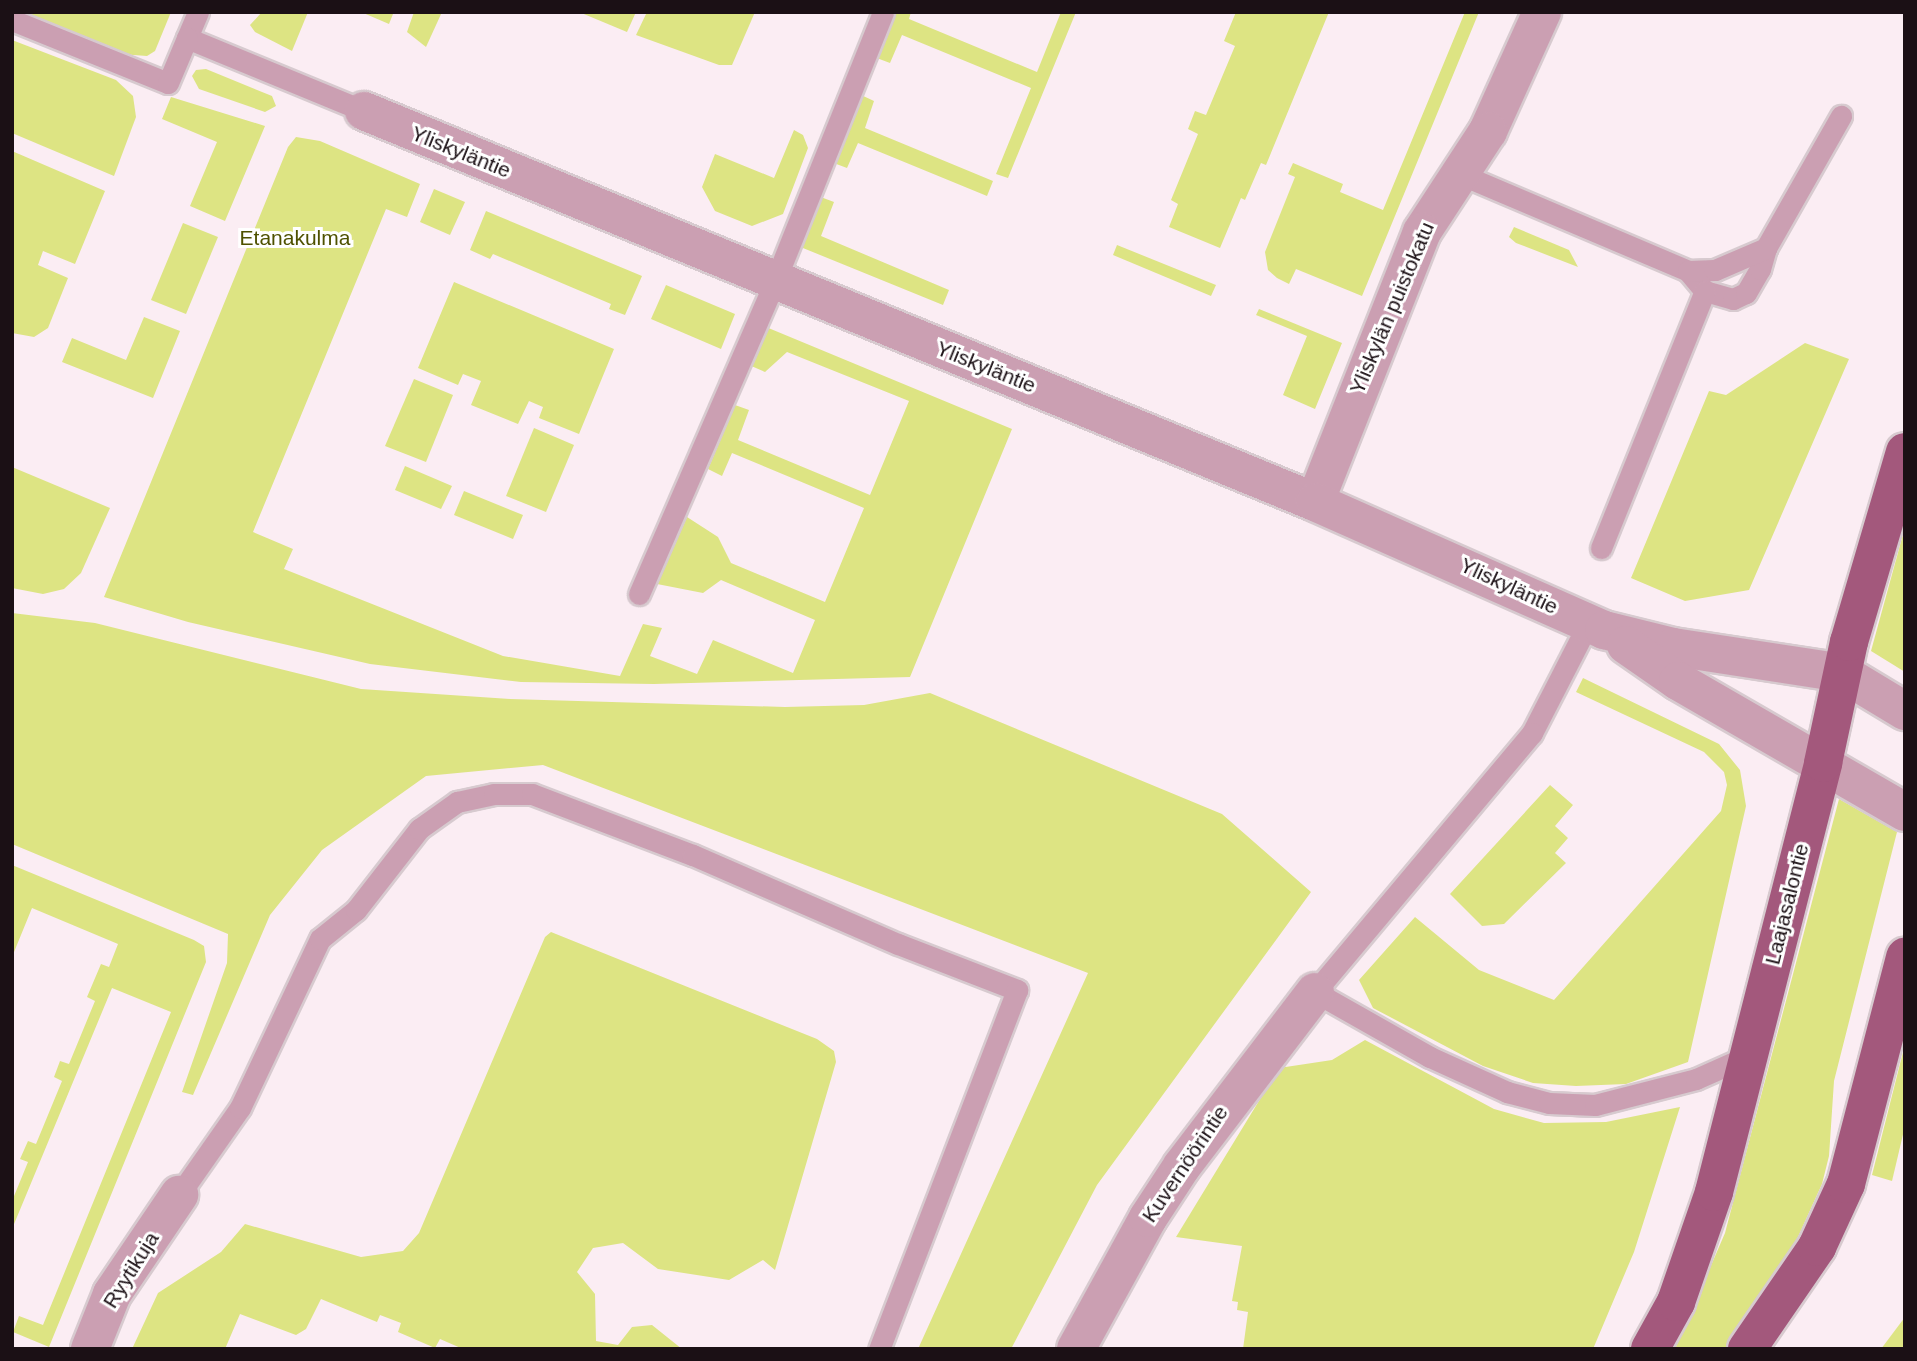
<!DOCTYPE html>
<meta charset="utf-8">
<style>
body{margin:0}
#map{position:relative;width:1917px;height:1361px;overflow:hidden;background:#fbedf3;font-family:Helvetica,sans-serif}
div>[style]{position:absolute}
.green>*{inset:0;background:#dde483}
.roads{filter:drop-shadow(2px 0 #d7cacf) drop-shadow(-2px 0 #d7cacf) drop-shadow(0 2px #d7cacf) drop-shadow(0 -2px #d7cacf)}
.service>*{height:21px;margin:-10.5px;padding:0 10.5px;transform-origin:10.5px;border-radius:10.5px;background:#cb9fb2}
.minor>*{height:38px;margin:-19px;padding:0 19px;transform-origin:19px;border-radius:19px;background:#cb9fb2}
.tertiary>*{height:38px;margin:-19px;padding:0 19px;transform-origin:19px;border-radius:19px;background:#cb9fb2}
.primary>*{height:38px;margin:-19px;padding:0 19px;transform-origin:19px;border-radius:19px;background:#a3587c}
span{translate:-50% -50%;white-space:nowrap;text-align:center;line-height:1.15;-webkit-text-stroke:6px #fff;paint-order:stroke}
.street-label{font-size:21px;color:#1b1015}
.park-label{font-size:21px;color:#4e5100}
.frame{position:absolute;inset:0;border:14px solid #1b1015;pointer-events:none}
</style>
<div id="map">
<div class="green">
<div style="clip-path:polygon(18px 12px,171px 12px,155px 51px,147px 56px,120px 54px)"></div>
<div style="clip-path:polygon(262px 12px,308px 12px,292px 51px,255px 32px,250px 25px)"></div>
<div style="clip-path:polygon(361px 12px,389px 12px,393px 14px,389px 24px)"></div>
<div style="clip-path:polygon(414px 12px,442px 12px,426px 47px,407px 32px)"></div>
<div style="clip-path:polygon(579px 12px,636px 12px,627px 32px)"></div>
<div style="clip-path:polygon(647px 12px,755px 12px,732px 65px,719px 65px,636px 35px)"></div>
<div style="clip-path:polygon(893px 12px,911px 12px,909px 19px,1037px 72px,1061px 12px,1076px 12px,1008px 178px,996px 174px,1031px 88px,902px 35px,890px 63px,874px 57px)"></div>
<div style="clip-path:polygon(1236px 12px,1329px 12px,1266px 165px,1261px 163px,1245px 200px,1241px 198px,1220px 248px,1169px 227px,1178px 204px,1171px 200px,1198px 134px,1188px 129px,1195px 111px,1206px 115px,1235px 46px,1224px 41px)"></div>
<div style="clip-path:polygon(1465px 12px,1479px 12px,1362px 296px,1296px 269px,1289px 284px,1277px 278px,1268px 270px,1265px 252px,1295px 177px,1288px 174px,1293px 163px,1343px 184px,1340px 192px,1383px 210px)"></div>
<div style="clip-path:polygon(12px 40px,116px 80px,133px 96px,136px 117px,114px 176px,12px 133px)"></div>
<div style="clip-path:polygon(206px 69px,272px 96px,276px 106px,265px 112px,199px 89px,192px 76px,196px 70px)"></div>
<div style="clip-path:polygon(859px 94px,874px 101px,865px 128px,993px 181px,987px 196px,858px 143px,847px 168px,831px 162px)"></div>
<div style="clip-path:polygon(171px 97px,265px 126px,225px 221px,190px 206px,217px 142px,162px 119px)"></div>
<div style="clip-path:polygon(794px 130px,803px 135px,808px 148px,783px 214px,752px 226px,715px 211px,702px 187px,715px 154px,774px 178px)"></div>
<div style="clip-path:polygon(296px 137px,320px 141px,420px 184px,407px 217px,386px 209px,253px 532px,293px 549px,284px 569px,503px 656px,620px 676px,643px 624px,662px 628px,650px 656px,697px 674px,713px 640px,793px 673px,815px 620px,721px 580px,703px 593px,657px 584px,687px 517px,718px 537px,731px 563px,825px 602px,864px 508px,732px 453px,722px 476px,708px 469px,735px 405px,749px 410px,738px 440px,870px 495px,909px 401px,787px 352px,765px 372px,749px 365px,766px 327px,1012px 429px,910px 677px,654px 684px,521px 682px,370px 664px,188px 622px,104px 597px,288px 147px)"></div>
<div style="clip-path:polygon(12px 151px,105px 191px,75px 264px,43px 251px,38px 265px,68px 278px,48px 328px,34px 337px,12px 333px)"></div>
<div style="clip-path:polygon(434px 189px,465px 202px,450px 235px,420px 222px)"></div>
<div style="clip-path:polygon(818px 196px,834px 202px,821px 236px,949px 290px,943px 305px,798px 246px)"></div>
<div style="clip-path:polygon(486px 211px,642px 276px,625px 315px,609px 309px,611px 304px,493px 254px,490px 259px,470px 250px)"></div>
<div style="clip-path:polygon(183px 223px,218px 237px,186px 314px,151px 300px)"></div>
<div style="clip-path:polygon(1514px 227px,1569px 250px,1578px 267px,1516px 243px,1509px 237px)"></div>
<div style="clip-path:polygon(1117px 245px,1216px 285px,1211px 296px,1113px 255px)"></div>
<div style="clip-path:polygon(454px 282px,614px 349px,579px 434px,539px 418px,543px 407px,529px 401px,518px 424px,471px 405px,481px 381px,463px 374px,458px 385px,418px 368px)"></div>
<div style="clip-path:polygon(666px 285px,735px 314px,721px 349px,651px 319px)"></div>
<div style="clip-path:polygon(1259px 309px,1342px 343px,1315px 409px,1283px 395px,1307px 336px,1256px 315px)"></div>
<div style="clip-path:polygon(144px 317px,180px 331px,153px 398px,62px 362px,72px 338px,126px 360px)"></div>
<div style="clip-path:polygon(1805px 343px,1849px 359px,1749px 590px,1685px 601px,1631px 578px,1709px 391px,1726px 395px)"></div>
<div style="clip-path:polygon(414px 379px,453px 395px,426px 462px,385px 446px)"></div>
<div style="clip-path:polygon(534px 428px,574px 445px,546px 512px,506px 496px)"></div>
<div style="clip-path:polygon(405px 466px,452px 486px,441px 509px,395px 490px)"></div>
<div style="clip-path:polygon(12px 467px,110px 508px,81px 573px,64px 589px,43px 594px,12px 588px)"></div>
<div style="clip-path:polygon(464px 491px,523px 515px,513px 539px,454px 515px)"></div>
<div style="clip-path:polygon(1905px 527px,1905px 672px,1871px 651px)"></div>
<div style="clip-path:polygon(12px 613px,95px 623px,361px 689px,510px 699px,785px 707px,864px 705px,930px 693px,1222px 814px,1311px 892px,1097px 1185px,1011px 1349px,918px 1349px,1088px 973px,543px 765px,426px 776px,322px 850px,270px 915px,193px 1095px,182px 1092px,227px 963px,228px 934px,12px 844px)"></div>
<div style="clip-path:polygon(1583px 678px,1719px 744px,1740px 770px,1746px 806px,1688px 1062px,1626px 1084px,1576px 1086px,1533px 1083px,1483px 1066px,1373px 1008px,1359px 980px,1415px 917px,1479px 970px,1554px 1000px,1721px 811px,1727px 785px,1724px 772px,1704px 752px,1576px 692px)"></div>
<div style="clip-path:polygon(1550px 785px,1573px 805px,1555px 826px,1568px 838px,1555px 853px,1566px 863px,1504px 924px,1482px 926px,1450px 894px)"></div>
<div style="clip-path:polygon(1839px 799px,1897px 832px,1834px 1081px,1829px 1156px,1822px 1184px,1788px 1259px,1726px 1349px,1675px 1349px,1725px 1233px)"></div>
<div style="clip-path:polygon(12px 865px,194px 940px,204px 946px,206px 962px,49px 1347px,13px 1332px,19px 1316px,43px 1325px,171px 1012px,112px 988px,12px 1229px,12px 1201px,28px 1162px,20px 1159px,28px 1141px,36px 1144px,62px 1081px,54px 1077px,60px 1061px,69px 1064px,95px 1001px,87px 997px,101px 964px,109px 967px,118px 944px,32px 908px,12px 957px)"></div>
<div style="clip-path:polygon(551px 932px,817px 1039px,834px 1051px,836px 1062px,775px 1270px,763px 1260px,729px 1280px,658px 1269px,623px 1243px,593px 1248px,577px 1272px,595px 1294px,596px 1341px,618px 1345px,632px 1327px,652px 1325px,682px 1349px,463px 1349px,440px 1339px,435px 1348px,398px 1332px,401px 1323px,380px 1315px,377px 1322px,321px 1299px,306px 1329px,296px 1335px,240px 1314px,225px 1349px,132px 1349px,158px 1293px,221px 1252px,245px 1224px,361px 1257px,403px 1251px,419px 1233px,545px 937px)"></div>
<div style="clip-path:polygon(1365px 1040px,1494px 1109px,1544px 1123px,1606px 1122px,1680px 1107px,1634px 1252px,1593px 1349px,1243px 1349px,1248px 1312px,1237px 1310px,1238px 1302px,1232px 1301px,1242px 1246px,1176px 1237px,1279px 1068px,1332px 1060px)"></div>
<div style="clip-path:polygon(1905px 1044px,1905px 1126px,1892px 1181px,1872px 1175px)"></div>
<div style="clip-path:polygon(1905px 1317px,1905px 1349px,1881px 1349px)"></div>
</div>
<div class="roads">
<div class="service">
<div style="left:198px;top:12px;width:28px;rotate:113deg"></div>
<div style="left:187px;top:38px;width:191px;rotate:22.4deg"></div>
<div style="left:12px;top:20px;width:168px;rotate:22deg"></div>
<div style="left:168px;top:83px;width:49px;rotate:-67.1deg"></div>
<div style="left:1460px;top:174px;width:248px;rotate:23deg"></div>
<div style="left:1688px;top:271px;width:26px;rotate:50deg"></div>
<div style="left:1705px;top:291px;width:29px;rotate:16deg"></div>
<div style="left:1733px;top:299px;width:14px;rotate:-25deg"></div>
<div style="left:1746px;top:293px;width:28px;rotate:-60deg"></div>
<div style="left:1760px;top:269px;width:22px;rotate:-74deg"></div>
<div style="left:1766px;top:248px;width:152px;rotate:-60.4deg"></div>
<div style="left:1688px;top:271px;width:27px;rotate:-2deg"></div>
<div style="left:1715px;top:270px;width:56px;rotate:-23.3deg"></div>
<div style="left:1601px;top:548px;width:277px;rotate:-68deg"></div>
<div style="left:639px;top:594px;width:341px;rotate:-66.5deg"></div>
<div style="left:775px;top:281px;width:290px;rotate:-68.1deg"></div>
<div style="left:1588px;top:624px;width:123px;rotate:117.2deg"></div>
<div style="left:1532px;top:733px;width:338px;rotate:130deg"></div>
<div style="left:1315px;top:992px;width:132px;rotate:29.5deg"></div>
<div style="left:1430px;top:1057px;width:85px;rotate:24.4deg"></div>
<div style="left:1507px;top:1092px;width:43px;rotate:14.7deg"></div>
<div style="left:1549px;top:1103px;width:46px;rotate:2.5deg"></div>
<div style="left:1595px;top:1105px;width:104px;rotate:-14.4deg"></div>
<div style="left:1696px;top:1079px;width:57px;rotate:-23.9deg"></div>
<div style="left:179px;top:1195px;width:106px;rotate:-55deg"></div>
<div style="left:240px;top:1108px;width:187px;rotate:-64.7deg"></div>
<div style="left:320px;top:939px;width:46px;rotate:-38.9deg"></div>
<div style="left:356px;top:910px;width:103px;rotate:-52.1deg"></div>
<div style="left:419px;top:829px;width:47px;rotate:-35.4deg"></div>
<div style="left:457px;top:802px;width:38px;rotate:-12deg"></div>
<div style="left:494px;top:794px;width:38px"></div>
<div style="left:532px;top:794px;width:172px;rotate:20.8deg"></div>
<div style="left:693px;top:855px;width:223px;rotate:23.5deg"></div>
<div style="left:898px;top:944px;width:128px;rotate:21.1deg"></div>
<div style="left:1017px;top:990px;width:385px;rotate:111deg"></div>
</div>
<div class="minor">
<div style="left:364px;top:111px;width:1028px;rotate:22.35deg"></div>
<div style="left:90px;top:1349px;width:59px;rotate:-68.2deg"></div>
<div style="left:112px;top:1294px;width:120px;rotate:-55.9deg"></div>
<div style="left:1076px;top:1349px;width:149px;rotate:-61.2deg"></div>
<div style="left:1148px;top:1218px;width:62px;rotate:-56.8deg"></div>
<div style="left:1182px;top:1166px;width:219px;rotate:-52.6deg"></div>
</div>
<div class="tertiary">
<div style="left:1542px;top:12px;width:131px;rotate:114.4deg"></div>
<div style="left:1488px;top:131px;width:121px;rotate:123.2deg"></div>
<div style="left:1422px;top:232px;width:290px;rotate:111.6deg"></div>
<div style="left:1315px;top:502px;width:316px;rotate:23.9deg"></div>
<div style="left:1604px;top:630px;width:71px;rotate:13.8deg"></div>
<div style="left:1673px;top:647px;width:171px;rotate:8.7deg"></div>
<div style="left:1842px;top:673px;width:74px;rotate:31.1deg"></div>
<div style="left:1626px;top:645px;width:63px;rotate:34.7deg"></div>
<div style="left:1678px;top:681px;width:262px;rotate:30deg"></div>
</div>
<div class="primary">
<div style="left:1650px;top:1349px;width:54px;rotate:-61deg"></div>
<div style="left:1676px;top:1302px;width:116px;rotate:-70.9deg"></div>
<div style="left:1714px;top:1192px;width:443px;rotate:-75.7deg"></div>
<div style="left:1823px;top:763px;width:124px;rotate:-77.9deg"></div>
<div style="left:1849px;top:642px;width:198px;rotate:-73.6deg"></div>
<div style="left:1747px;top:1349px;width:124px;rotate:-55.5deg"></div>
<div style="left:1817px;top:1247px;width:69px;rotate:-65.3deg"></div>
<div style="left:1846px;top:1184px;width:235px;rotate:-75.4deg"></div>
</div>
</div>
<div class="street-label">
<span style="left:461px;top:152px;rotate:22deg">Yliskyläntie</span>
<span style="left:1392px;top:308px;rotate:-67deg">Yliskylän puistokatu</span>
<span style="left:986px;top:367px;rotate:22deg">Yliskyläntie</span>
<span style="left:1509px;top:586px;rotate:25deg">Yliskyläntie</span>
<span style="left:1787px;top:904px;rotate:-76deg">Laajasalontie</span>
<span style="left:1185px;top:1164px;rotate:-56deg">Kuvernöörintie</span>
<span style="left:131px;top:1270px;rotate:-58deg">Ryytikuja</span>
</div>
<div class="park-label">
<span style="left:295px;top:238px">Etanakulma</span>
</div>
<div class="frame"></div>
</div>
